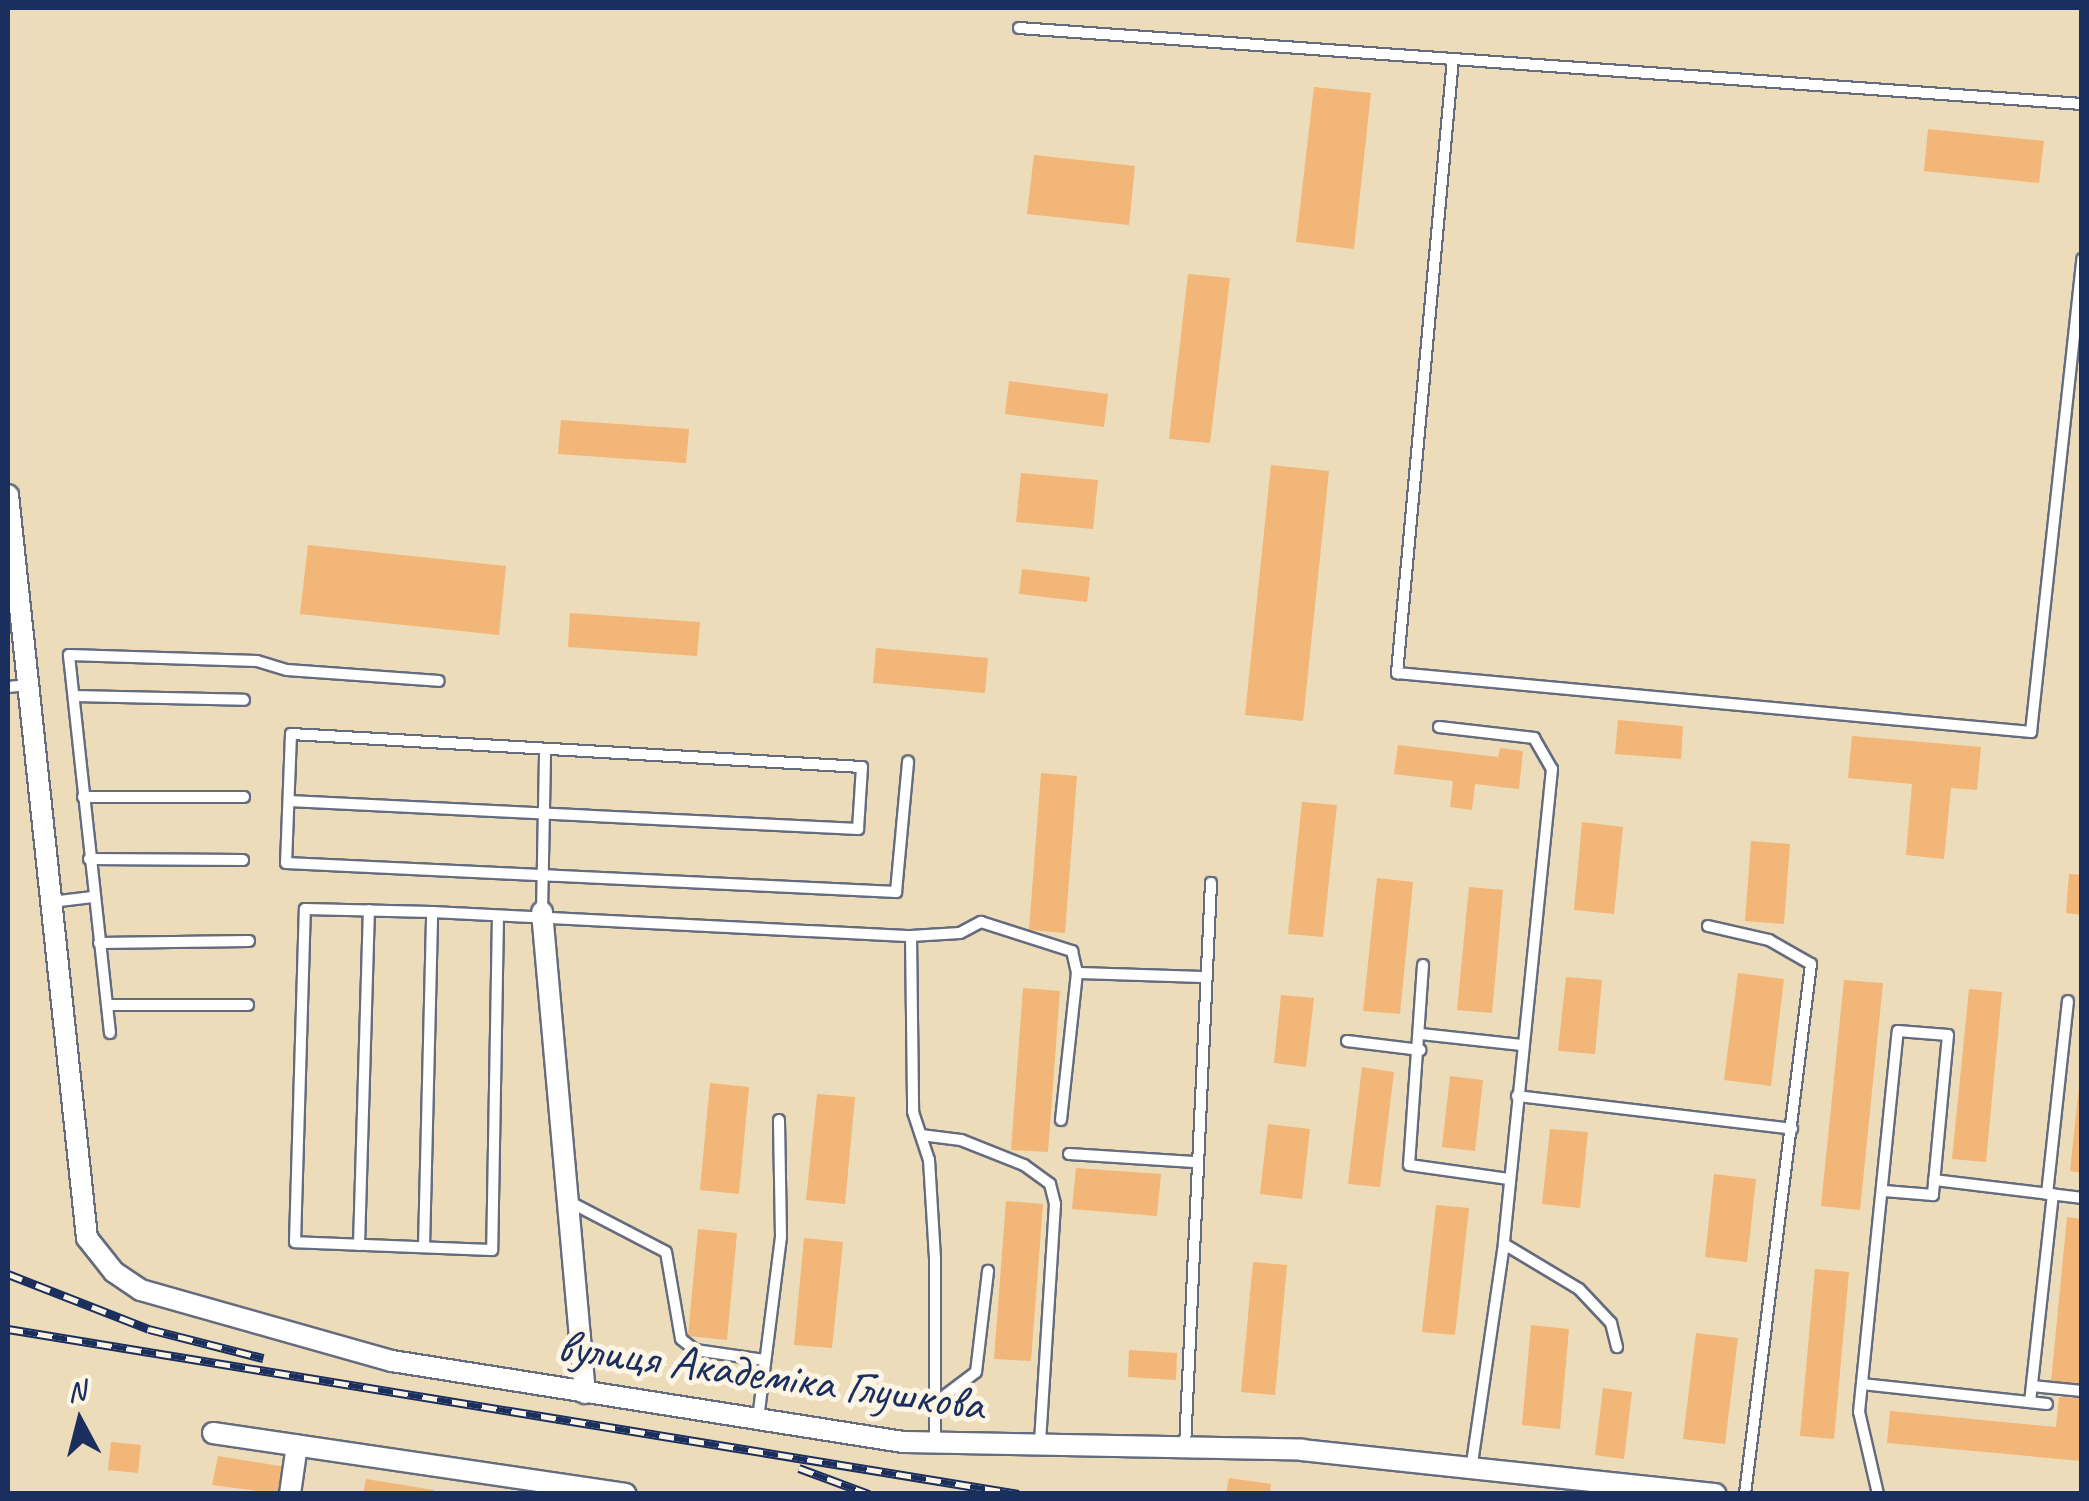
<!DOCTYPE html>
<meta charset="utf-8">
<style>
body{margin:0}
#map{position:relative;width:2089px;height:1501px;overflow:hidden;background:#eddcb9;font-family:Caveat,sans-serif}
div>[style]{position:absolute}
.building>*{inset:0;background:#f1b678}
.roads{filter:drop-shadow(2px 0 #646c7e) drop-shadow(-2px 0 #646c7e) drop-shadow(0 2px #646c7e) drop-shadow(0 -2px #646c7e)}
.service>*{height:10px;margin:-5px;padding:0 5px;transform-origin:5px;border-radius:5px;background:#fff}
.minor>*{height:20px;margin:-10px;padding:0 10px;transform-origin:10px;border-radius:10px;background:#fff}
.rail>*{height:9px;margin-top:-4.5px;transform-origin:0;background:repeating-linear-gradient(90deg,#fcf5e5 0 15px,#1b2f5e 0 30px);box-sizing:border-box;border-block:2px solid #1b2f5e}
span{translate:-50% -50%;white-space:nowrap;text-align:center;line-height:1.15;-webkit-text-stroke:10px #fcf5e5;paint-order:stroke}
.street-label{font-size:48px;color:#1b2f5e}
.frame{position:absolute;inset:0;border:10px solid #1b2f5e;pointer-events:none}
.north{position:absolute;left:30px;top:1371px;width:100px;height:100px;-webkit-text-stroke:8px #fcf5e5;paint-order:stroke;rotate:353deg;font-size:28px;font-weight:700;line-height:40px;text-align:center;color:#1b2f5e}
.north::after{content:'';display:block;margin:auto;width:35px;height:45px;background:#1b2f5e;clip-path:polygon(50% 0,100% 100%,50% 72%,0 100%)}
</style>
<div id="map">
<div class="building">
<div style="clip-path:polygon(1314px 87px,1371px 93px,1354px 249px,1296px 242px)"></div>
<div style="clip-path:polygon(1928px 129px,2044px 141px,2039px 183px,1924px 171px)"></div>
<div style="clip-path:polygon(1034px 155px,1135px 166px,1129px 225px,1027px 214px)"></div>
<div style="clip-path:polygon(1188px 274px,1230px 278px,1210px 443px,1169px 439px)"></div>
<div style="clip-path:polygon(1009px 381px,1108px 394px,1104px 427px,1005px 414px)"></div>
<div style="clip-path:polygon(561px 420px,689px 429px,686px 463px,558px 454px)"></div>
<div style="clip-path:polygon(1271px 465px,1329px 471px,1303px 721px,1245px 715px)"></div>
<div style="clip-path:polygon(1021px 473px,1098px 480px,1093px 529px,1016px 522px)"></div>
<div style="clip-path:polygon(308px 545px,506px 566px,499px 635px,300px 614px)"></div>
<div style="clip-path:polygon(1022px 569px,1090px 577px,1087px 602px,1019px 594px)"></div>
<div style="clip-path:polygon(570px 613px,700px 622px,697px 656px,568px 647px)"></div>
<div style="clip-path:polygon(876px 648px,988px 658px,985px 693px,873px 683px)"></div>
<div style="clip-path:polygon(1618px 720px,1683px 726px,1681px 759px,1615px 754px)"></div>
<div style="clip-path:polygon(1852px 736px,1981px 747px,1977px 790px,1951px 788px,1944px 859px,1906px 855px,1912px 784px,1848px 778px)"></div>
<div style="clip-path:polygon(1398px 745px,1498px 757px,1500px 748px,1523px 751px,1519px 789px,1475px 784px,1472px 810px,1450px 807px,1453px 781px,1394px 774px)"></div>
<div style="clip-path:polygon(1041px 773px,1077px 776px,1065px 933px,1029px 930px)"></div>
<div style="clip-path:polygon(1302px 802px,1337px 805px,1323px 937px,1288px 934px)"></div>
<div style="clip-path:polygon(1582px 822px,1623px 827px,1614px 914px,1574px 910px)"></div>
<div style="clip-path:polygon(1751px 841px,1790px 844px,1784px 924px,1745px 921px)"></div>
<div style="clip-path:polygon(2069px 874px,2082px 875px,2082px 915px,2066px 913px)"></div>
<div style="clip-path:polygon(1377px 878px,1413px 882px,1400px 1014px,1363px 1011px)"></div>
<div style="clip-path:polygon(1469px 887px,1503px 890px,1492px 1013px,1457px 1010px)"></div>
<div style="clip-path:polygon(1738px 973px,1784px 979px,1771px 1086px,1724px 1080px)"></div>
<div style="clip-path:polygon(1566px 977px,1602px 980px,1595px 1054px,1558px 1051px)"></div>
<div style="clip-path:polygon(1844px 980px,1883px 983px,1860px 1210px,1821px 1206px)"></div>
<div style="clip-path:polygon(1023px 988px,1060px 991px,1048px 1152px,1011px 1150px)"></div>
<div style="clip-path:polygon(1969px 989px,2002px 992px,1986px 1162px,1952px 1159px)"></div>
<div style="clip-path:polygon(1281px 995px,1314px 998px,1306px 1067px,1274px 1063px)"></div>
<div style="clip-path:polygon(1362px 1067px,1394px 1072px,1380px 1187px,1348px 1184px)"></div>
<div style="clip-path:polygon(1450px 1076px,1483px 1080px,1475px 1151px,1442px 1147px)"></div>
<div style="clip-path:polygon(710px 1083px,749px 1087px,739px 1194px,700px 1190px)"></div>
<div style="clip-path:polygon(2079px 1086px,2082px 1087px,2082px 1173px,2070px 1171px)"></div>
<div style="clip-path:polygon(817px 1094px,855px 1097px,845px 1204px,806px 1200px)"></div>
<div style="clip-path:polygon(1268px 1124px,1310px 1129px,1302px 1199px,1260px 1194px)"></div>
<div style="clip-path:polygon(1550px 1129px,1588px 1132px,1580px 1208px,1542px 1204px)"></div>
<div style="clip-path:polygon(1076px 1168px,1161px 1174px,1157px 1216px,1072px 1209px)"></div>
<div style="clip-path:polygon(1714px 1174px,1756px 1179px,1747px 1262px,1705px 1257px)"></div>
<div style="clip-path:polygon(1006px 1201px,1043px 1204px,1031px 1361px,994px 1359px)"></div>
<div style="clip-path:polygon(1436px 1205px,1469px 1208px,1455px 1335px,1422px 1332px)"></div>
<div style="clip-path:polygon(2067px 1217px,2082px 1219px,2081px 1385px,2051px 1382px)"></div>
<div style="clip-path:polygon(698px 1229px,737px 1233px,727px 1340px,688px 1336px)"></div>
<div style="clip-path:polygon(804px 1238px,843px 1242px,832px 1348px,794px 1345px)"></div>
<div style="clip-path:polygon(1253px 1262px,1287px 1265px,1275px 1395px,1241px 1392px)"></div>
<div style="clip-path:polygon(1815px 1269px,1849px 1272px,1834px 1439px,1800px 1436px)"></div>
<div style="clip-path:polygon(1531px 1325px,1569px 1329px,1560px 1429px,1522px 1425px)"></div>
<div style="clip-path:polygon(1696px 1333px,1738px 1338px,1725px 1444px,1683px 1439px)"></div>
<div style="clip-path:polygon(1129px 1350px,1177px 1353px,1176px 1380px,1128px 1377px)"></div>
<div style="clip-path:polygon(1603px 1388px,1632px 1392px,1624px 1459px,1595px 1455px)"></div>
<div style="clip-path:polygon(2059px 1397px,2082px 1398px,2082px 1461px,1887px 1443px,1890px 1411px,2056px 1427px)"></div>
<div style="clip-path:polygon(111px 1442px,141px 1445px,138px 1473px,108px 1470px)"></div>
<div style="clip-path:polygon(218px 1456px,286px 1467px,281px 1494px,212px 1485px)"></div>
<div style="clip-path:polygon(1229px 1478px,1271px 1484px,1270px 1494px,1226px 1494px)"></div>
<div style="clip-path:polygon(366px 1479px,434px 1490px,433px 1494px,363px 1494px)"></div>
</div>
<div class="roads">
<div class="service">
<div style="left:1019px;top:28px;width:1066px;rotate:4.09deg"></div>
<div style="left:1453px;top:59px;width:617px;rotate:95.21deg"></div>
<div style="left:1397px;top:673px;width:637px;rotate:5.32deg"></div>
<div style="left:2031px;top:732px;width:476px;rotate:-83.8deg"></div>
<div style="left:8px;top:687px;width:20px;rotate:-6deg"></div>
<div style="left:74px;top:696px;width:170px;rotate:1.3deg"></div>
<div style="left:1439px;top:727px;width:96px;rotate:6.6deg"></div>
<div style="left:1534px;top:738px;width:36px;rotate:60deg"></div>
<div style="left:1552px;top:769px;width:477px;rotate:95.8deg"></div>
<div style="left:1504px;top:1244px;width:228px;rotate:98.3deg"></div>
<div style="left:83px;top:797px;width:161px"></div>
<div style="left:289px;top:801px;width:570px;rotate:2.82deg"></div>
<div style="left:858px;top:829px;width:62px;rotate:-86.3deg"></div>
<div style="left:862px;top:767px;width:572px;rotate:-176.69deg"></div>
<div style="left:291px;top:734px;width:129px;rotate:92.2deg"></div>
<div style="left:286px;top:863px;width:611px;rotate:2.72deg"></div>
<div style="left:896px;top:892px;width:131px;rotate:-84.7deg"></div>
<div style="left:89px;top:859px;width:154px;rotate:0.4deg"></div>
<div style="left:51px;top:902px;width:42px;rotate:-6.8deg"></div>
<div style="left:542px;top:912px;width:163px;rotate:-88.9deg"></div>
<div style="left:498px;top:916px;width:334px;rotate:91deg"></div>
<div style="left:492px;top:1250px;width:197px;rotate:-177.7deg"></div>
<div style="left:295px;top:1242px;width:333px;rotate:-88.3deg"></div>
<div style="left:305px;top:909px;width:127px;rotate:1.4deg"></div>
<div style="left:432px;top:912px;width:480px;rotate:2.9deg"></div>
<div style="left:911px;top:936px;width:49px;rotate:-3.5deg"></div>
<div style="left:960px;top:933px;width:24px;rotate:-28deg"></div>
<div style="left:981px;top:922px;width:96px;rotate:17.7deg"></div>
<div style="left:1072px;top:951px;width:23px;rotate:77deg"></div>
<div style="left:1708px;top:926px;width:63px;rotate:12.9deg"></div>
<div style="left:1769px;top:940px;width:48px;rotate:29.7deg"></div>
<div style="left:1811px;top:964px;width:534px;rotate:97.1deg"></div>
<div style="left:911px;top:936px;width:176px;rotate:89.3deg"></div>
<div style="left:913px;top:1112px;width:51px;rotate:71.6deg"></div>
<div style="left:929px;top:1160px;width:99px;rotate:86.5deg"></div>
<div style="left:935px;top:1259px;width:185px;rotate:90deg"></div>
<div style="left:99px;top:943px;width:150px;rotate:-0.8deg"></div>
<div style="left:1423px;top:965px;width:200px;rotate:94deg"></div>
<div style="left:1409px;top:1165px;width:101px;rotate:8deg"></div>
<div style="left:107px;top:1005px;width:141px"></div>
<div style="left:110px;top:1033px;width:380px;rotate:-96.2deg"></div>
<div style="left:69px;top:655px;width:188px;rotate:1.8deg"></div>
<div style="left:257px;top:661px;width:31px;rotate:17deg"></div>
<div style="left:287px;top:670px;width:152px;rotate:4.1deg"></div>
<div style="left:1421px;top:1034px;width:101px;rotate:6.3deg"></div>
<div style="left:1347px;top:1041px;width:74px;rotate:7deg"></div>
<div style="left:1517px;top:1096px;width:277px;rotate:6.8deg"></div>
<div style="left:1061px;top:1120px;width:148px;rotate:-83.8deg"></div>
<div style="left:1077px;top:973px;width:128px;rotate:1.8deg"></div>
<div style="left:921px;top:1135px;width:40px;rotate:7.1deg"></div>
<div style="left:961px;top:1140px;width:68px;rotate:21.6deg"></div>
<div style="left:1024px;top:1165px;width:32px;rotate:36deg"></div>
<div style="left:1050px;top:1184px;width:21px;rotate:76deg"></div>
<div style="left:1055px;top:1204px;width:241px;rotate:93.6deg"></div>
<div style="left:1069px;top:1154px;width:125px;rotate:3.7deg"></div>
<div style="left:1934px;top:1180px;width:149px;rotate:6.9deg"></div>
<div style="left:2047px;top:1194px;width:194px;rotate:-83.8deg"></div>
<div style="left:568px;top:1201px;width:110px;rotate:27.5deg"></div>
<div style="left:666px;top:1252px;width:88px;rotate:80.2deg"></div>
<div style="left:681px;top:1339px;width:18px;rotate:38deg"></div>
<div style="left:695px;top:1350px;width:70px;rotate:8.2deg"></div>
<div style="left:1504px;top:1244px;width:87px;rotate:31deg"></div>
<div style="left:1579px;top:1289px;width:47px;rotate:46.7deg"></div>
<div style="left:1611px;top:1323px;width:25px;rotate:76deg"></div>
<div style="left:359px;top:1245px;width:335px;rotate:-88.3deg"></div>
<div style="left:424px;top:1247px;width:335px;rotate:-88.6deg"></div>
<div style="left:1862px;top:1384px;width:186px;rotate:6.2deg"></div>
<div style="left:2032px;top:1386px;width:50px;rotate:5.7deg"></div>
<div style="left:939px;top:1400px;width:46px;rotate:-37.1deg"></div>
<div style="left:976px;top:1372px;width:102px;rotate:-83.2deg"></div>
<div style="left:2030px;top:1402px;width:209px;rotate:-83.7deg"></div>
<div style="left:758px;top:1419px;width:184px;rotate:-82.8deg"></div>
<div style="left:781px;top:1236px;width:116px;rotate:-91deg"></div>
<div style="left:1185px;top:1447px;width:565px;rotate:-87.36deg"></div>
<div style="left:1878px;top:1494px;width:84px;rotate:-103deg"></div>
<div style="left:1859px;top:1412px;width:383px;rotate:-84.2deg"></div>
<div style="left:1898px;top:1031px;width:50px;rotate:4.6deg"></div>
<div style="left:1948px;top:1035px;width:161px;rotate:95.4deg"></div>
<div style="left:1933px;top:1195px;width:49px;rotate:-175.3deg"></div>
</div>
<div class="minor">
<div style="left:8px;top:495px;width:747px;rotate:83.93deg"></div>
<div style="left:87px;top:1238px;width:43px;rotate:51.5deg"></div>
<div style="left:114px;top:1272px;width:32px;rotate:34deg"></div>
<div style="left:141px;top:1290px;width:261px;rotate:15.8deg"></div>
<div style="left:392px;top:1361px;width:517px;rotate:9.01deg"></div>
<div style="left:903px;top:1442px;width:399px;rotate:1.1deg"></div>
<div style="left:1302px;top:1450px;width:416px;rotate:6.1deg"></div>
<div style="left:542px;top:912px;width:483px;rotate:84.9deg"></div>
<div style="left:213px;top:1433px;width:417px;rotate:8.4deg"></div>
<div style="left:290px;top:1494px;width:49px;rotate:-81.9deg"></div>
</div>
</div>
<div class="rail">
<div style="left:8px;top:1274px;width:151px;rotate:21.3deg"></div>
<div style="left:149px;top:1329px;width:118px;rotate:14.3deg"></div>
<div style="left:8px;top:1329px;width:1024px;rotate:9.27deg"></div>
<div style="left:799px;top:1468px;width:75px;rotate:20.4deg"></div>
</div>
<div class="street-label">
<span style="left:771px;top:1375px;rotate:8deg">вулиця Академіка Глушкова</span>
</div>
<div class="frame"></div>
<div class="north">N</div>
</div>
